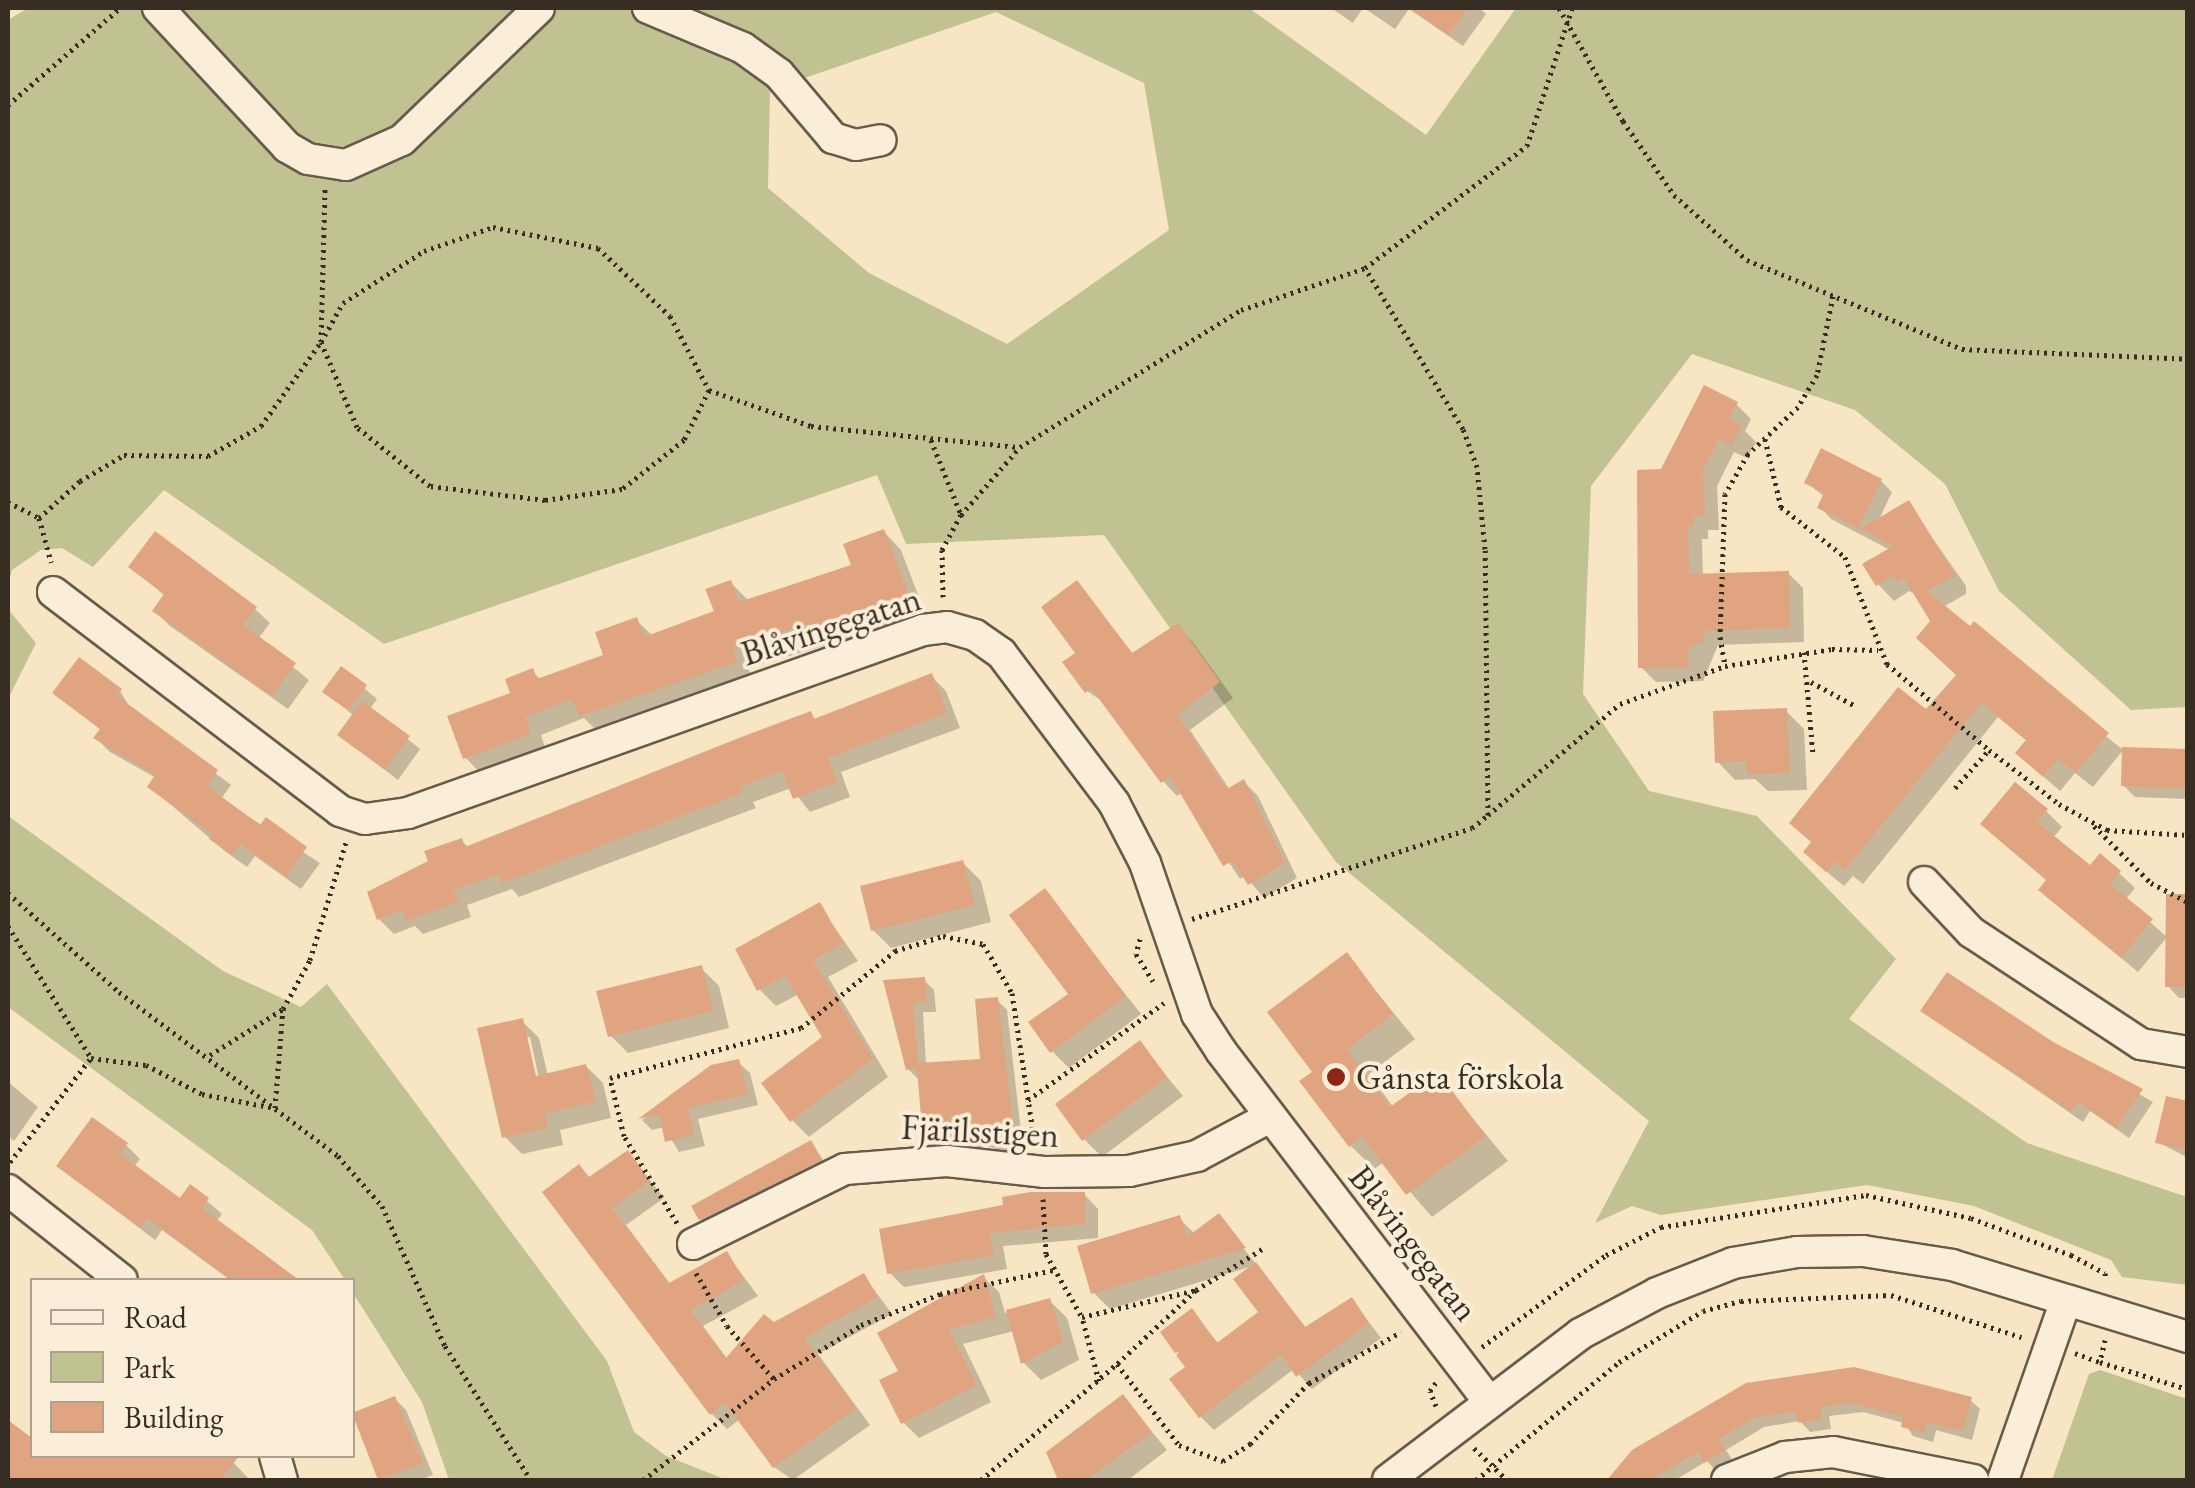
<!DOCTYPE html>
<meta charset="utf-8">
<style>
body{margin:0}
#map{position:relative;width:2195px;height:1488px;overflow:hidden;background:#f7e5c3;font-family:"EB Garamond",serif}
div>[style]{position:absolute}
.green>*{inset:0;background:#c0c391}
.shadow>*{inset:0;background:#0003}
.building>*{inset:0;background:#e0a580}
.path>*{height:5px;margin-top:-2.5px;transform-origin:0;background:repeating-linear-gradient(90deg,#382d23 0 2.5px,transparent 0 7.5px)}
.roads{filter:drop-shadow(2px 0 #685b4b) drop-shadow(-2px 0 #685b4b) drop-shadow(0 2px #685b4b) drop-shadow(0 -2px #685b4b)}
.minor>*{height:30px;margin:-15px;padding:0 15px;transform-origin:15px;border-radius:15px;background:#faeed8}
.dots>*{width:28px;height:28px;translate:-50% -50%;box-sizing:border-box;border:5px solid #faeed8;border-radius:50%}
span{translate:-50% -50%;white-space:nowrap;text-align:center;line-height:1.15;-webkit-text-stroke:8px #faeed8;paint-order:stroke}
.street-label{font-size:35px;color:#382d23}
.poi-label{font-size:35px;color:#382d23}
.left{translate:0 -50%;text-align:left}
.frame{position:absolute;inset:0;border:10px solid #382d23;pointer-events:none}
.legend{position:absolute;left:30px;top:1278px;width:325px;height:180px;box-sizing:border-box;background:#faeed8;border:2px solid #aca190;margin:0;padding:12px 18px;list-style:none;font-size:30px;color:#382d23}
.legend li{display:flex;align-items:center;gap:20px;height:50px}
.legend b{width:50px;border:2px solid #aca190}
</style>
<div id="map">
<div class="green">
<div style="clip-path:polygon(evenodd,28px 8px,1249px 8px,1426px 135px,1516px 8px,2187px 8px,2187px 707px,2131px 710px,1999px 591px,1945px 484px,1855px 410px,1692px 354px,1591px 486px,1583px 694px,1649px 791px,1757px 816px,1896px 959px,1849px 1019px,2027px 1143px,2187px 1197px,2187px 1285px,2122px 1277px,2111px 1260px,1974px 1206px,1867px 1185px,1661px 1215px,1632px 1206px,1595px 1223px,1649px 1121px,1336px 862px,1104px 535px,906px 544px,877px 475px,384px 644px,164px 490px,93px 567px,62px 548px,41px 550px,12px 570px,8px 586px,8px 20px,28px 8px,996px 12px,1144px 83px,1169px 230px,1007px 344px,869px 273px,768px 188px,770px 90px,996px 12px)"></div>
<div style="clip-path:polygon(8px 609px,36px 643px,8px 699px)"></div>
<div style="clip-path:polygon(8px 816px,223px 971px,301px 1007px,327px 984px,607px 1361px,634px 1432px,666px 1456px,727px 1480px,449px 1480px,422px 1402px,353px 1293px,352px 1280px,345px 1280px,312px 1230px,8px 1007px)"></div>
<div style="clip-path:polygon(2100px 1370px,2187px 1399px,2187px 1480px,2052px 1480px,2089px 1374px)"></div>
</div>
<div class="shadow">
<div style="clip-path:polygon(1331px 8px,1363px 8px,1353px 23px)"></div>
<div style="clip-path:polygon(1364px 8px,1479px 8px,1486px 14px,1463px 46px,1409px 9px,1395px 29px)"></div>
<div style="clip-path:polygon(1736px 404px,1751px 419px,1745px 431px,1756px 442px,1747px 458px,1734px 452px,1717px 486px,1719px 530px,1708px 530px,1708px 539px,1702px 539px,1703px 576px,1788px 573px,1803px 588px,1804px 642px,1718px 645px,1703px 681px,1656px 682px,1641px 667px,1663px 472px)"></div>
<div style="clip-path:polygon(1881px 481px,1892px 492px,1878px 522px,1908px 503px,1966px 586px,1966px 594px,1943px 607px,2122px 749px,2188px 751px,2188px 799px,2135px 797px,2123px 785px,2124px 749px,2093px 787px,2075px 773px,2060px 791px,2035px 769px,2028px 742px,1998px 717px,1863px 884px,1853px 876px,1844px 886px,1822px 868px,1926px 713px,1959px 675px,1918px 595px,1909px 591px,1894px 601px,1878px 584px,1890px 550px,1831px 519px,1820px 507px,1825px 497px,1807px 483px)"></div>
<div style="clip-path:polygon(884px 532px,901px 550px,926px 616px,748px 668px,753px 680px,598px 732px,584px 718px,541px 735px,546px 751px,482px 775px,465px 757px,532px 671px,541px 680px,607px 656px,636px 620px,653px 636px,717px 613px,730px 582px,749px 601px,854px 567px)"></div>
<div style="clip-path:polygon(131px 567px,255px 609px,270px 623px,258px 639px,309px 680px,288px 709px,170px 626px,155px 611px,166px 597px)"></div>
<div style="clip-path:polygon(1077px 584px,1134px 655px,1177px 626px,1192px 641px,1233px 698px,1190px 730px,1230px 790px,1244px 782px,1258px 796px,1297px 878px,1264px 898px,1245px 876px,1240px 879px,1182px 792px,1177px 796px,1163px 781px,1105px 703px,1087px 691px,1066px 663px,1078px 653px)"></div>
<div style="clip-path:polygon(342px 670px,377px 699px,370px 709px,420px 749px,398px 780px,340px 735px,354px 716px,326px 692px)"></div>
<div style="clip-path:polygon(931px 676px,946px 691px,960px 728px,841px 772px,850px 797px,810px 812px,791px 788px,753px 802px,756px 808px,519px 897px,512px 889px,467px 905px,471px 917px,423px 934px,415px 926px,394px 934px,379px 919px,431px 862px,462px 841px,469px 848px,810px 714px,816px 720px)"></div>
<div style="clip-path:polygon(120px 691px,131px 709px,231px 785px,221px 799px,320px 863px,301px 889px,255px 856px,247px 867px,226px 852px,150px 787px,156px 778px,110px 752px,96px 738px,102px 731px,56px 693px)"></div>
<div style="clip-path:polygon(1786px 711px,1804px 729px,1807px 790px,1768px 791px,1755px 779px,1735px 780px,1718px 762px)"></div>
<div style="clip-path:polygon(2046px 811px,2062px 827px,2053px 838px,2090px 869px,2119px 873px,2135px 888px,2125px 900px,2167px 937px,2138px 972px,2057px 905px,2048px 881px,1999px 840px)"></div>
<div style="clip-path:polygon(963px 863px,981px 881px,991px 922px,891px 948px,873px 930px)"></div>
<div style="clip-path:polygon(1044px 891px,1141px 1014px,1069px 1068px,1052px 1051px,1071px 994px)"></div>
<div style="clip-path:polygon(819px 905px,858px 961px,828px 977px,888px 1077px,809px 1137px,792px 1120px,825px 1037px,799px 994px,776px 1006px,759px 989px)"></div>
<div style="clip-path:polygon(2188px 948px,2188px 998px,2179px 998px,2168px 986px)"></div>
<div style="clip-path:polygon(1347px 956px,1415px 1039px,1369px 1074px,1394px 1108px,1437px 1075px,1508px 1161px,1432px 1217px,1384px 1162px,1374px 1169px,1350px 1145px,1316px 1072px)"></div>
<div style="clip-path:polygon(701px 968px,719px 986px,729px 1028px,628px 1053px,610px 1035px)"></div>
<div style="clip-path:polygon(924px 980px,934px 990px,936px 1012px,923px 1012px,926px 1065px,982px 1062px,997px 1000px,1007px 1010px,1024px 1158px,1000px 1156px,991px 1146px,935px 1151px,925px 1141px,918px 1079px,908px 1069px,887px 983px)"></div>
<div style="clip-path:polygon(1923px 1011px,2053px 1045px,2153px 1102px,2129px 1138px,2090px 1111px,2083px 1122px)"></div>
<div style="clip-path:polygon(evenodd,522px 1021px,539px 1038px,548px 1076px,586px 1066px,603px 1083px,611px 1118px,560px 1130px,563px 1145px,522px 1154px,505px 1137px,522px 1021px,525px 1037px,530px 1037px,541px 1088px,536px 1089px,525px 1037px)"></div>
<div style="clip-path:polygon(1140px 1044px,1183px 1096px,1102px 1157px,1084px 1139px)"></div>
<div style="clip-path:polygon(738px 1062px,750px 1073px,758px 1105px,698px 1119px,705px 1146px,679px 1152px,664px 1127px,652px 1130px,642px 1120px,712px 1068px)"></div>
<div style="clip-path:polygon(8px 1082px,38px 1107px,14px 1141px,8px 1136px)"></div>
<div style="clip-path:polygon(2188px 1104px,2188px 1158px,2158px 1142px)"></div>
<div style="clip-path:polygon(811px 1143px,832px 1172px,712px 1230px,701px 1219px)"></div>
<div style="clip-path:polygon(126px 1145px,140px 1159px,134px 1167px,180px 1202px,191px 1187px,222px 1214px,216px 1222px,294px 1280px,230px 1280px,162px 1230px,155px 1240px,59px 1166px)"></div>
<div style="clip-path:polygon(628px 1153px,664px 1198px,626px 1225px,671px 1285px,727px 1254px,758px 1296px,703px 1326px,728px 1360px,774px 1326px,864px 1276px,892px 1314px,818px 1354px,870px 1425px,793px 1480px,774px 1467px,740px 1419px,727px 1429px,711px 1413px,590px 1180px)"></div>
<div style="clip-path:polygon(1084px 1194px,1098px 1209px,1098px 1238px,1003px 1246px,1007px 1269px,904px 1287px,890px 1273px)"></div>
<div style="clip-path:polygon(1218px 1216px,1307px 1329px,1352px 1300px,1381px 1338px,1312px 1389px,1294px 1369px,1214px 1430px,1200px 1416px,1188px 1367px,1177px 1351px,1192px 1312px,1219px 1344px,1262px 1312px,1253px 1266px,1110px 1309px,1094px 1293px,1179px 1218px,1195px 1234px)"></div>
<div style="clip-path:polygon(983px 1277px,999px 1292px,1005px 1313px,1049px 1300px,1067px 1318px,1079px 1360px,1041px 1380px,1023px 1362px,1014px 1331px,963px 1344px,991px 1402px,919px 1438px,903px 1422px,902px 1372px)"></div>
<div style="clip-path:polygon(1747px 1385px,1970px 1400px,1980px 1409px,1972px 1440px,1936px 1430px,1933px 1442px,1913px 1436px,1904px 1423px,1863px 1412px,1829px 1416px,1831px 1429px,1810px 1432px,1800px 1421px,1764px 1427px,1726px 1450px,1733px 1461px,1716px 1471px,1707px 1461px,1675px 1480px,1610px 1480px,1634px 1452px)"></div>
<div style="clip-path:polygon(1123px 1397px,1167px 1450px,1128px 1480px,1064px 1480px,1049px 1453px)"></div>
<div style="clip-path:polygon(395px 1399px,406px 1410px,433px 1475px,419px 1480px,381px 1480px,354px 1416px)"></div>
<div style="clip-path:polygon(8px 1423px,32px 1438px,32px 1456px,227px 1456px,250px 1480px,8px 1480px)"></div>
</div>
<div class="building">
<div style="clip-path:polygon(1409px 8px,1468px 8px,1448px 35px)"></div>
<div style="clip-path:polygon(1704px 385px,1738px 402px,1729px 419px,1742px 425px,1732px 445px,1719px 439px,1703px 470px,1705px 516px,1694px 516px,1694px 526px,1688px 526px,1689px 574px,1789px 571px,1790px 628px,1704px 631px,1704px 641px,1688px 648px,1688px 668px,1638px 668px,1637px 470px,1661px 469px)"></div>
<div style="clip-path:polygon(1821px 448px,1882px 479px,1858px 528px,1817px 508px,1824px 493px,1804px 483px)"></div>
<div style="clip-path:polygon(1909px 500px,1955px 575px,1927px 591px,1970px 626px,1974px 621px,2109px 733px,2075px 773px,2058px 759px,2043px 777px,2015px 753px,2026px 740px,1981px 703px,1845px 870px,1835px 861px,1826px 872px,1803px 852px,1811px 842px,1789px 823px,1898px 687px,1926px 709px,1956px 675px,1916px 638px,1930px 621px,1904px 578px,1897px 582px,1893px 576px,1876px 586px,1862px 564px,1893px 546px,1860px 529px)"></div>
<div style="clip-path:polygon(884px 529px,910px 599px,802px 635px,799px 626px,733px 650px,737px 662px,579px 716px,572px 699px,525px 717px,531px 734px,463px 759px,447px 716px,510px 693px,505px 679px,533px 668px,537px 679px,603px 655px,595px 632px,637px 617px,644px 637px,714px 611px,705px 589px,731px 580px,739px 602px,851px 565px,843px 544px)"></div>
<div style="clip-path:polygon(155px 531px,257px 607px,243px 625px,296px 663px,272px 696px,152px 611px,164px 594px,128px 567px)"></div>
<div style="clip-path:polygon(1077px 580px,1132px 653px,1178px 623px,1220px 682px,1177px 715px,1227px 789px,1244px 779px,1285px 863px,1248px 885px,1233px 861px,1223px 866px,1170px 776px,1161px 783px,1091px 688px,1085px 693px,1062px 662px,1075px 653px,1041px 607px)"></div>
<div style="clip-path:polygon(79px 657px,122px 689px,117px 696px,218px 770px,207px 786px,260px 825px,266px 817px,307px 847px,286px 877px,240px 844px,232px 855px,209px 839px,212px 834px,147px 787px,155px 775px,93px 738px,100px 729px,52px 693px)"></div>
<div style="clip-path:polygon(341px 666px,367px 685px,349px 711px,322px 692px)"></div>
<div style="clip-path:polygon(932px 673px,947px 713px,828px 758px,837px 782px,793px 799px,782px 771px,740px 787px,742px 793px,502px 883px,499px 874px,454px 890px,458px 902px,406px 921px,403px 910px,377px 920px,367px 892px,428px 861px,424px 851px,462px 838px,465px 847px,744px 736px,811px 711px,814px 719px)"></div>
<div style="clip-path:polygon(362px 701px,410px 736px,385px 770px,337px 735px)"></div>
<div style="clip-path:polygon(1787px 708px,1790px 773px,1747px 774px,1747px 761px,1715px 763px,1713px 711px)"></div>
<div style="clip-path:polygon(2122px 747px,2188px 749px,2188px 789px,2121px 786px)"></div>
<div style="clip-path:polygon(2015px 782px,2048px 809px,2037px 822px,2090px 865px,2100px 853px,2121px 871px,2110px 884px,2153px 919px,2121px 958px,2038px 890px,2046px 880px,1980px 824px)"></div>
<div style="clip-path:polygon(963px 860px,975px 905px,871px 931px,860px 886px)"></div>
<div style="clip-path:polygon(1045px 888px,1126px 996px,1050px 1053px,1028px 1022px,1068px 994px,1009px 915px)"></div>
<div style="clip-path:polygon(2166px 894px,2188px 894px,2188px 987px,2165px 987px)"></div>
<div style="clip-path:polygon(820px 902px,843px 943px,813px 960px,873px 1059px,790px 1122px,761px 1083px,822px 1037px,785px 976px,757px 991px,735px 949px)"></div>
<div style="clip-path:polygon(1347px 952px,1393px 1014px,1347px 1049px,1390px 1107px,1438px 1072px,1486px 1136px,1406px 1195px,1362px 1137px,1349px 1147px,1299px 1081px,1312px 1072px,1267px 1012px)"></div>
<div style="clip-path:polygon(702px 965px,713px 1011px,608px 1037px,596px 991px)"></div>
<div style="clip-path:polygon(1947px 972px,2055px 1043px,2143px 1089px,2116px 1128px,2078px 1102px,2071px 1112px,1920px 1011px)"></div>
<div style="clip-path:polygon(925px 977px,927px 1002px,913px 1003px,918px 1063px,980px 1059px,975px 999px,998px 997px,1016px 1149px,988px 1147px,987px 1136px,923px 1142px,917px 1068px,906px 1070px,883px 980px)"></div>
<div style="clip-path:polygon(523px 1018px,536px 1076px,586px 1064px,596px 1101px,545px 1114px,548px 1128px,502px 1138px,477px 1028px)"></div>
<div style="clip-path:polygon(1140px 1040px,1167px 1077px,1082px 1141px,1055px 1104px)"></div>
<div style="clip-path:polygon(739px 1059px,748px 1094px,688px 1108px,694px 1135px,665px 1142px,659px 1114px,638px 1119px,711px 1065px)"></div>
<div style="clip-path:polygon(2166px 1096px,2188px 1101px,2188px 1150px,2155px 1143px)"></div>
<div style="clip-path:polygon(92px 1117px,128px 1143px,120px 1154px,180px 1198px,190px 1184px,209px 1198px,202px 1208px,299px 1280px,231px 1280px,147px 1218px,140px 1228px,56px 1166px)"></div>
<div style="clip-path:polygon(811px 1140px,822px 1160px,699px 1220px,691px 1206px)"></div>
<div style="clip-path:polygon(628px 1150px,650px 1181px,612px 1208px,669px 1283px,727px 1251px,744px 1280px,690px 1310px,726px 1358px,764px 1314px,774px 1322px,864px 1273px,878px 1297px,804px 1338px,856px 1408px,773px 1468px,725px 1403px,710px 1415px,542px 1192px,579px 1164px,589px 1177px)"></div>
<div style="clip-path:polygon(1030px 1192px,1085px 1192px,1085px 1224px,990px 1233px,994px 1255px,887px 1274px,879px 1229px,1003px 1205px,1002px 1197px)"></div>
<div style="clip-path:polygon(1219px 1213px,1246px 1248px,1091px 1294px,1077px 1246px,1180px 1215px,1187px 1237px)"></div>
<div style="clip-path:polygon(1256px 1262px,1305px 1327px,1352px 1297px,1369px 1323px,1296px 1377px,1282px 1354px,1199px 1418px,1169px 1379px,1185px 1367px,1176px 1355px,1181px 1351px,1175px 1353px,1160px 1332px,1192px 1308px,1217px 1343px,1258px 1312px,1233px 1279px)"></div>
<div style="clip-path:polygon(984px 1274px,996px 1317px,949px 1329px,977px 1385px,901px 1424px,879px 1380px,898px 1371px,877px 1333px)"></div>
<div style="clip-path:polygon(1050px 1298px,1063px 1342px,1021px 1364px,1006px 1310px)"></div>
<div style="clip-path:polygon(1854px 1367px,1972px 1397px,1963px 1431px,1927px 1422px,1924px 1433px,1901px 1427px,1903px 1417px,1852px 1403px,1820px 1407px,1822px 1419px,1798px 1423px,1796px 1411px,1754px 1418px,1719px 1439px,1725px 1450px,1704px 1463px,1698px 1452px,1650px 1480px,1607px 1480px,1632px 1450px,1746px 1383px)"></div>
<div style="clip-path:polygon(1123px 1394px,1152px 1432px,1086px 1480px,1058px 1480px,1046px 1452px)"></div>
<div style="clip-path:polygon(395px 1396px,423px 1463px,378px 1480px,352px 1413px)"></div>
<div style="clip-path:polygon(8px 1420px,32px 1438px,32px 1456px,239px 1456px,221px 1480px,8px 1480px)"></div>
</div>
<div class="path">
<div style="left:1559px;top:8px;width:130px;rotate:60.5deg"></div>
<div style="left:1623px;top:121px;width:90px;rotate:55.4deg"></div>
<div style="left:1674px;top:195px;width:98px;rotate:41.7deg"></div>
<div style="left:1747px;top:260px;width:233px;rotate:22.5deg"></div>
<div style="left:1962px;top:349px;width:226px;rotate:2.5deg"></div>
<div style="left:8px;top:105px;width:148px;rotate:-40.9deg"></div>
<div style="left:493px;top:227px;width:107px;rotate:11.3deg"></div>
<div style="left:598px;top:248px;width:99px;rotate:43.4deg"></div>
<div style="left:670px;top:316px;width:84px;rotate:62.2deg"></div>
<div style="left:709px;top:390px;width:56px;rotate:116.6deg"></div>
<div style="left:684px;top:440px;width:79px;rotate:141.7deg"></div>
<div style="left:622px;top:489px;width:78px;rotate:171.9deg"></div>
<div style="left:545px;top:500px;width:116px;rotate:-173.1deg"></div>
<div style="left:430px;top:486px;width:94px;rotate:-141.1deg"></div>
<div style="left:357px;top:427px;width:92px;rotate:-113deg"></div>
<div style="left:321px;top:342px;width:45px;rotate:-60.6deg"></div>
<div style="left:343px;top:303px;width:96px;rotate:-32.7deg"></div>
<div style="left:424px;top:251px;width:73px;rotate:-19.2deg"></div>
<div style="left:1833px;top:296px;width:81px;rotate:101.4deg"></div>
<div style="left:1817px;top:375px;width:37px;rotate:121deg"></div>
<div style="left:1798px;top:407px;width:69px;rotate:136.8deg"></div>
<div style="left:1748px;top:454px;width:46px;rotate:119.9deg"></div>
<div style="left:1725px;top:494px;width:143px;rotate:92deg"></div>
<div style="left:1720px;top:637px;width:29px;rotate:80deg"></div>
<div style="left:1725px;top:666px;width:108px;rotate:-9deg"></div>
<div style="left:1832px;top:649px;width:46px;rotate:1.2deg"></div>
<div style="left:709px;top:390px;width:108px;rotate:19.4deg"></div>
<div style="left:811px;top:426px;width:209px;rotate:5.8deg"></div>
<div style="left:1765px;top:439px;width:70px;rotate:76.8deg"></div>
<div style="left:1781px;top:507px;width:81px;rotate:38deg"></div>
<div style="left:1845px;top:557px;width:115px;rotate:68.6deg"></div>
<div style="left:1887px;top:664px;width:133px;rotate:40.1deg"></div>
<div style="left:931px;top:440px;width:81px;rotate:68.2deg"></div>
<div style="left:8px;top:502px;width:35px;rotate:27deg"></div>
<div style="left:39px;top:518px;width:46px;rotate:74.7deg"></div>
<div style="left:39px;top:518px;width:55px;rotate:-42.1deg"></div>
<div style="left:80px;top:481px;width:51px;rotate:-30.6deg"></div>
<div style="left:124px;top:455px;width:84px;rotate:0.7deg"></div>
<div style="left:208px;top:456px;width:61px;rotate:-29.5deg"></div>
<div style="left:261px;top:426px;width:103px;rotate:-54.5deg"></div>
<div style="left:321px;top:342px;width:153px;rotate:-88.5deg"></div>
<div style="left:943px;top:597px;width:47px;rotate:-91.2deg"></div>
<div style="left:942px;top:550px;width:40px;rotate:-62deg"></div>
<div style="left:961px;top:515px;width:90px;rotate:-49.1deg"></div>
<div style="left:1020px;top:447px;width:260px;rotate:-31.8deg"></div>
<div style="left:1241px;top:310px;width:131px;rotate:-18.7deg"></div>
<div style="left:1365px;top:268px;width:203px;rotate:-37deg"></div>
<div style="left:1527px;top:146px;width:145px;rotate:-71.9deg"></div>
<div style="left:1804px;top:652px;width:103px;rotate:85deg"></div>
<div style="left:1811px;top:682px;width:52px;rotate:28.5deg"></div>
<div style="left:1955px;top:788px;width:51px;rotate:-48.2deg"></div>
<div style="left:1989px;top:750px;width:88px;rotate:37.6deg"></div>
<div style="left:2059px;top:804px;width:55px;rotate:28.4deg"></div>
<div style="left:2107px;top:830px;width:81px;rotate:3.5deg"></div>
<div style="left:1488px;top:815px;width:172px;rotate:-40.1deg"></div>
<div style="left:1620px;top:704px;width:112px;rotate:-19.9deg"></div>
<div style="left:2094px;top:826px;width:81px;rotate:45deg"></div>
<div style="left:2151px;top:883px;width:42px;rotate:27.2deg"></div>
<div style="left:8px;top:893px;width:149px;rotate:41.7deg"></div>
<div style="left:119px;top:992px;width:274px;rotate:36.8deg"></div>
<div style="left:338px;top:1156px;width:67px;rotate:48.7deg"></div>
<div style="left:382px;top:1206px;width:154px;rotate:65.8deg"></div>
<div style="left:445px;top:1346px;width:159px;rotate:57.3deg"></div>
<div style="left:1192px;top:919px;width:294px;rotate:-18deg"></div>
<div style="left:1472px;top:828px;width:21px;rotate:-39deg"></div>
<div style="left:1488px;top:815px;width:266px;rotate:-90.6deg"></div>
<div style="left:1485px;top:549px;width:82px;rotate:-95.6deg"></div>
<div style="left:1477px;top:467px;width:40px;rotate:-110.2deg"></div>
<div style="left:1463px;top:429px;width:188px;rotate:-121.3deg"></div>
<div style="left:8px;top:926px;width:156px;rotate:57.8deg"></div>
<div style="left:1140px;top:939px;width:16px;rotate:105deg"></div>
<div style="left:1136px;top:954px;width:32px;rotate:58deg"></div>
<div style="left:210px;top:1055px;width:86px;rotate:-32.2deg"></div>
<div style="left:1028px;top:1100px;width:167px;rotate:-35.5deg"></div>
<div style="left:10px;top:1162px;width:132px;rotate:-52.1deg"></div>
<div style="left:91px;top:1058px;width:55px;rotate:7.3deg"></div>
<div style="left:146px;top:1065px;width:63px;rotate:27.4deg"></div>
<div style="left:202px;top:1094px;width:74px;rotate:10.9deg"></div>
<div style="left:275px;top:1108px;width:99px;rotate:-85.4deg"></div>
<div style="left:283px;top:1009px;width:56px;rotate:-61.1deg"></div>
<div style="left:310px;top:960px;width:123px;rotate:-73deg"></div>
<div style="left:1043px;top:1199px;width:55px;rotate:86.9deg"></div>
<div style="left:1046px;top:1254px;width:73px;rotate:60.3deg"></div>
<div style="left:677px;top:1223px;width:102px;rotate:-121.3deg"></div>
<div style="left:624px;top:1136px;width:60px;rotate:-103.6deg"></div>
<div style="left:610px;top:1078px;width:197px;rotate:-14.7deg"></div>
<div style="left:801px;top:1028px;width:122px;rotate:-39.3deg"></div>
<div style="left:895px;top:951px;width:50px;rotate:-17.4deg"></div>
<div style="left:943px;top:936px;width:41px;rotate:11.3deg"></div>
<div style="left:983px;top:944px;width:57px;rotate:59.4deg"></div>
<div style="left:1012px;top:993px;width:154px;rotate:81.4deg"></div>
<div style="left:696px;top:1273px;width:61px;rotate:59.7deg"></div>
<div style="left:727px;top:1326px;width:71px;rotate:48.4deg"></div>
<div style="left:1196px;top:1290px;width:80px;rotate:-31.7deg"></div>
<div style="left:2105px;top:1340px;width:23px;rotate:103deg"></div>
<div style="left:2100px;top:1362px;width:92px;rotate:17.1deg"></div>
<div style="left:1482px;top:1347px;width:154px;rotate:-36.6deg"></div>
<div style="left:1606px;top:1255px;width:62px;rotate:-27deg"></div>
<div style="left:1661px;top:1227px;width:207px;rotate:-8.9deg"></div>
<div style="left:1866px;top:1195px;width:107px;rotate:12.4deg"></div>
<div style="left:1971px;top:1218px;width:107px;rotate:20.3deg"></div>
<div style="left:2071px;top:1255px;width:38px;rotate:28deg"></div>
<div style="left:2105px;top:1273px;width:7px;rotate:82deg"></div>
<div style="left:2075px;top:1353px;width:27px;rotate:20deg"></div>
<div style="left:1099px;top:1381px;width:66px;rotate:-104.9deg"></div>
<div style="left:1082px;top:1317px;width:117px;rotate:-13.3deg"></div>
<div style="left:1196px;top:1290px;width:108px;rotate:136.9deg"></div>
<div style="left:1436px;top:1406px;width:16px;rotate:-112deg"></div>
<div style="left:1430px;top:1391px;width:12px;rotate:-55deg"></div>
<div style="left:1474px;top:1448px;width:46px;rotate:44.1deg"></div>
<div style="left:643px;top:1480px;width:165px;rotate:-37.6deg"></div>
<div style="left:774px;top:1379px;width:102px;rotate:-31.8deg"></div>
<div style="left:861px;top:1325px;width:85px;rotate:-21.4deg"></div>
<div style="left:940px;top:1294px;width:116px;rotate:-11.9deg"></div>
<div style="left:981px;top:1480px;width:179px;rotate:-40.5deg"></div>
<div style="left:1117px;top:1364px;width:102px;rotate:52.6deg"></div>
<div style="left:1179px;top:1445px;width:47px;rotate:20deg"></div>
<div style="left:1223px;top:1461px;width:32px;rotate:-32deg"></div>
<div style="left:1250px;top:1444px;width:85px;rotate:-46deg"></div>
<div style="left:1309px;top:1383px;width:105px;rotate:-29deg"></div>
<div style="left:1476px;top:1480px;width:185px;rotate:-39.5deg"></div>
<div style="left:1619px;top:1362px;width:98px;rotate:-31.3deg"></div>
<div style="left:1703px;top:1311px;width:39px;rotate:-15deg"></div>
<div style="left:1741px;top:1301px;width:150px;rotate:-2.3deg"></div>
<div style="left:1891px;top:1295px;width:137px;rotate:17.9deg"></div>
</div>
<div class="roads">
<div class="minor">
<div style="left:158px;top:8px;width:190px;rotate:47.1deg"></div>
<div style="left:287px;top:147px;width:24px;rotate:30deg"></div>
<div style="left:308px;top:159px;width:38px;rotate:9deg"></div>
<div style="left:346px;top:165px;width:61px;rotate:-24.1deg"></div>
<div style="left:402px;top:140px;width:190px;rotate:-43.9deg"></div>
<div style="left:648px;top:8px;width:103px;rotate:22.8deg"></div>
<div style="left:743px;top:48px;width:44px;rotate:35.8deg"></div>
<div style="left:779px;top:74px;width:84px;rotate:49.8deg"></div>
<div style="left:833px;top:138px;width:24px;rotate:17deg"></div>
<div style="left:856px;top:145px;width:25px;rotate:-11deg"></div>
<div style="left:53px;top:592px;width:361px;rotate:37.3deg"></div>
<div style="left:340px;top:811px;width:26px;rotate:18deg"></div>
<div style="left:365px;top:819px;width:43px;rotate:-7.9deg"></div>
<div style="left:408px;top:813px;width:547px;rotate:-19.56deg"></div>
<div style="left:923px;top:630px;width:24px;rotate:-7deg"></div>
<div style="left:947px;top:627px;width:29px;rotate:16deg"></div>
<div style="left:975px;top:635px;width:32px;rotate:35deg"></div>
<div style="left:1001px;top:653px;width:188px;rotate:53deg"></div>
<div style="left:1114px;top:803px;width:68px;rotate:62.7deg"></div>
<div style="left:1145px;top:863px;width:160px;rotate:71deg"></div>
<div style="left:1197px;top:1014px;width:44px;rotate:57deg"></div>
<div style="left:1221px;top:1051px;width:442px;rotate:52.6deg"></div>
<div style="left:1924px;top:882px;width:69px;rotate:46.8deg"></div>
<div style="left:1971px;top:932px;width:204px;rotate:33.4deg"></div>
<div style="left:2141px;top:1044px;width:48px;rotate:9.7deg"></div>
<div style="left:8px;top:1190px;width:145px;rotate:38.3deg"></div>
<div style="left:693px;top:1244px;width:169px;rotate:-26.3deg"></div>
<div style="left:845px;top:1169px;width:102px;rotate:-4.5deg"></div>
<div style="left:947px;top:1161px;width:99px;rotate:6.4deg"></div>
<div style="left:1045px;top:1172px;width:84px;rotate:-0.7deg"></div>
<div style="left:1129px;top:1171px;width:70px;rotate:-12.4deg"></div>
<div style="left:1197px;top:1156px;width:83px;rotate:-28.1deg"></div>
<div style="left:275px;top:1456px;width:25px;rotate:74deg"></div>
<div style="left:1388px;top:1480px;width:241px;rotate:-37.2deg"></div>
<div style="left:1580px;top:1334px;width:87px;rotate:-28deg"></div>
<div style="left:1657px;top:1293px;width:82px;rotate:-21.5deg"></div>
<div style="left:1733px;top:1263px;width:65px;rotate:-9.8deg"></div>
<div style="left:1797px;top:1252px;width:66px;rotate:-0.9deg"></div>
<div style="left:1863px;top:1251px;width:90px;rotate:8.9deg"></div>
<div style="left:1952px;top:1265px;width:247px;rotate:17deg"></div>
<div style="left:1727px;top:1480px;width:62px;rotate:-21.6deg"></div>
<div style="left:1785px;top:1457px;width:48px;rotate:-5.9deg"></div>
<div style="left:1833px;top:1452px;width:143px;rotate:11.3deg"></div>
<div style="left:2003px;top:1480px;width:188px;rotate:-70.7deg"></div>
</div>
</div>
<div class="dots">
<div style="left:1336px;top:1077px;background:#8f2418"></div>
</div>
<div class="street-label">
<span style="left:831px;top:626px;rotate:-18deg">Blåvingegatan</span>
<span style="left:980px;top:1131px;rotate:3deg">Fjärilsstigen</span>
<span style="left:1414px;top:1243px;rotate:52deg">Blåvingegatan</span>
</div>
<div class="poi-label">
<span class="left" style="left:1356px;top:1077px">Gånsta förskola</span>
</div>
<div class="frame"></div>
<ul class="legend">
<li><b style="height:12px;background:#faeed8"></b>Road</li>
<li><b style="height:28px;background:#c0c391"></b>Park</li>
<li><b style="height:28px;background:#e0a580"></b>Building</li>
</ul>
</div>
